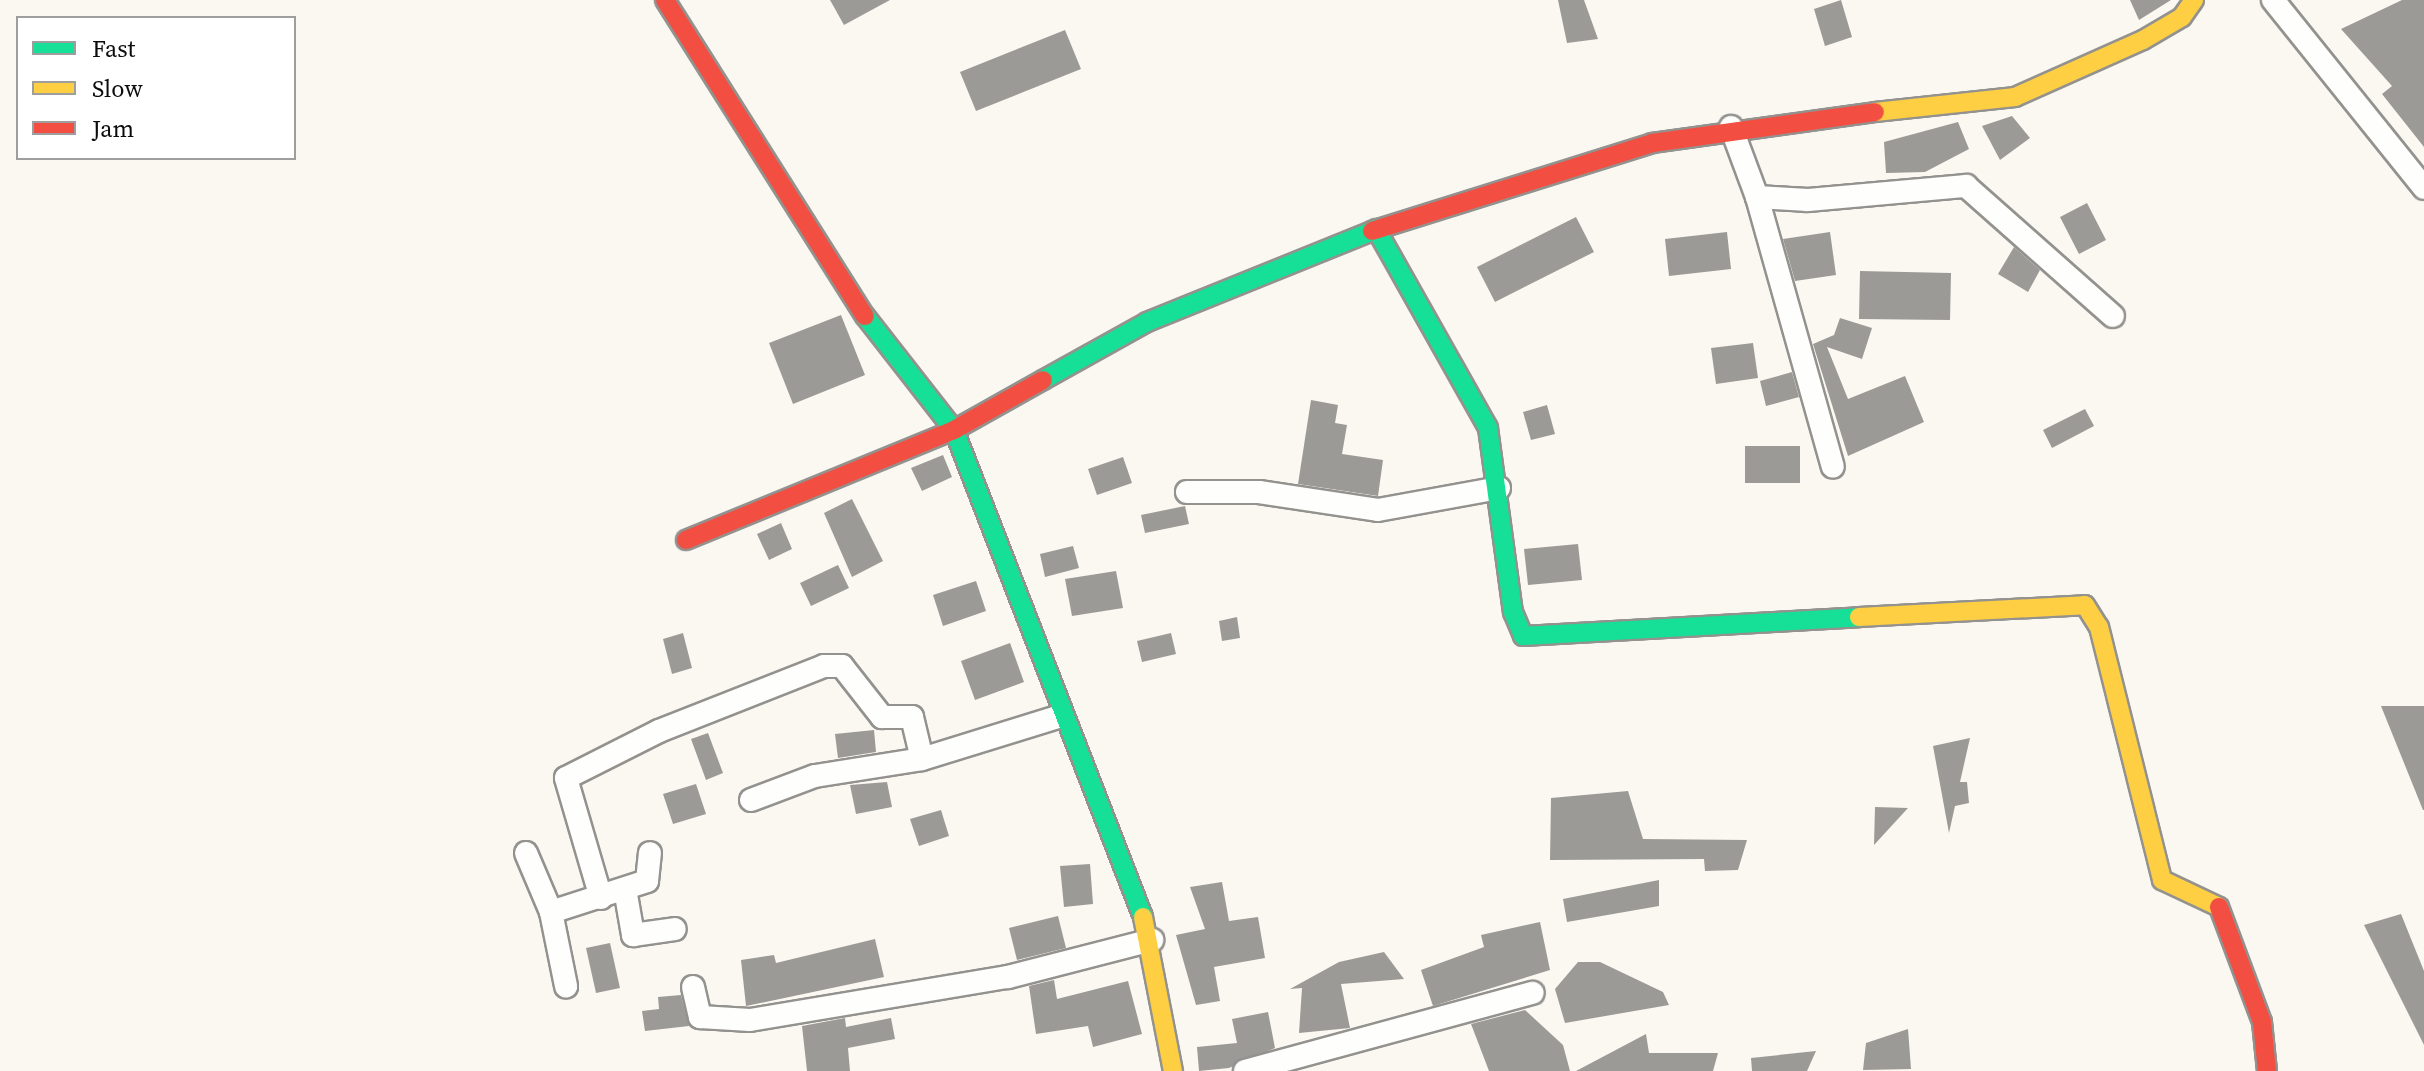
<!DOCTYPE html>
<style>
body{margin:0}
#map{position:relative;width:2424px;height:1071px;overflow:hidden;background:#faf8f0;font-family:"Source Serif 4",serif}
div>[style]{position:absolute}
.building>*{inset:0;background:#9c9a96}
.roads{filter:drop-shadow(2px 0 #93928f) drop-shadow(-2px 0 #93928f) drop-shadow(0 2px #93928f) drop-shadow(0 -2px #93928f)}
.street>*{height:22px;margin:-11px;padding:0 11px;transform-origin:11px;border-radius:11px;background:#fefefd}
.fast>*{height:18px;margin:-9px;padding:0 9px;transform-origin:9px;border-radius:9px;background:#16e098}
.slow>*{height:18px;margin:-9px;padding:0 9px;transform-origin:9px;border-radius:9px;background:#ffcf43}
.jam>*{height:18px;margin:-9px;padding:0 9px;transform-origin:9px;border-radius:9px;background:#f24e42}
span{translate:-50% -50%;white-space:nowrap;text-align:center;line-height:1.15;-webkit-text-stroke:8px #fff;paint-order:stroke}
.legend{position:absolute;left:16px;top:16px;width:280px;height:144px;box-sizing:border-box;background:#fff;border:2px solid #9e9e9e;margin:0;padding:10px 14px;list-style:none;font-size:24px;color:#0c0c0c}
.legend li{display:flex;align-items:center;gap:16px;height:40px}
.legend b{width:40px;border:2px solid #9e9e9e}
</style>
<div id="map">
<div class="building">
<div style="clip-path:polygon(830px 0,890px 0,844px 25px)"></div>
<div style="clip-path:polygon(1558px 0,1584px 0,1598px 39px,1567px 43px)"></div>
<div style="clip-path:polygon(1841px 0,1852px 37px,1825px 46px,1814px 9px)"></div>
<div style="clip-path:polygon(2130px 0,2171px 0,2139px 20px)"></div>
<div style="clip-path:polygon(2402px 0,2424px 0,2424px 147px,2382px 94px,2392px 86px,2341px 29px)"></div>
<div style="clip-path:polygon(1065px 30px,1081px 69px,976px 111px,960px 72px)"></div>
<div style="clip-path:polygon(2012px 116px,2030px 138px,2000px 160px,1982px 126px)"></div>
<div style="clip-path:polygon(1958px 122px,1969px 149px,1925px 172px,1886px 173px,1884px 142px)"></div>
<div style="clip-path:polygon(2087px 203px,2106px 240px,2079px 254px,2060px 217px)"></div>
<div style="clip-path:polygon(1576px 217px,1594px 252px,1495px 302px,1477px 267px)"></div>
<div style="clip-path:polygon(1727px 232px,1731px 269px,1669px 276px,1665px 239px)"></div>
<div style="clip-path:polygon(1830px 232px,1836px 275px,1795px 281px,1783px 239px)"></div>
<div style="clip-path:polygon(2014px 247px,2040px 270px,2028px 292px,1998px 274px)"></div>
<div style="clip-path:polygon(1860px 271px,1951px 273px,1950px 320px,1859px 319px)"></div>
<div style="clip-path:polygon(841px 315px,865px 375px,793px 404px,769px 343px)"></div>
<div style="clip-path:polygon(1840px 318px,1872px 328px,1862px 359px,1827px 347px,1848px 399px,1905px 376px,1924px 422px,1848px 456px,1813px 344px,1834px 335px)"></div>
<div style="clip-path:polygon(1753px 343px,1758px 378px,1716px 384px,1711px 348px)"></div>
<div style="clip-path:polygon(1792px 372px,1799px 397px,1766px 406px,1760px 381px)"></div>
<div style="clip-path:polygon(1311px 400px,1338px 405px,1335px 423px,1347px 425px,1342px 454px,1383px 460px,1378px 496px,1298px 484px)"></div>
<div style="clip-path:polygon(1547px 405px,1555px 434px,1531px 440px,1523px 412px)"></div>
<div style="clip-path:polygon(2085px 409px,2094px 426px,2052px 448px,2043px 430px)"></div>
<div style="clip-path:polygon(1745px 446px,1800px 446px,1800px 483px,1745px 483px)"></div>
<div style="clip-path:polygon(943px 455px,952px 477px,922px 491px,911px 468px)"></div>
<div style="clip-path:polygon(1123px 457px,1132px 483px,1097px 495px,1088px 469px)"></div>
<div style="clip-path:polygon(852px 499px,883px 561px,852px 577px,824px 513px)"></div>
<div style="clip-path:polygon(1185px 506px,1189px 524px,1145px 533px,1141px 515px)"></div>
<div style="clip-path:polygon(781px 523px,792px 549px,769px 560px,757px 534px)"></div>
<div style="clip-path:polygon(1578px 544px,1582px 580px,1528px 585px,1524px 549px)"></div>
<div style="clip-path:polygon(1073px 546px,1079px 568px,1045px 577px,1040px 554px)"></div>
<div style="clip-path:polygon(838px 565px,849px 588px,811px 606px,800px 583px)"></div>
<div style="clip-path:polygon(1116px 571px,1123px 608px,1072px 616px,1065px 579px)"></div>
<div style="clip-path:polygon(976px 581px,986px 611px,943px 626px,933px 595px)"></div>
<div style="clip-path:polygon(1237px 617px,1240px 638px,1222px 641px,1219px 621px)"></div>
<div style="clip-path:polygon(683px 633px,692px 668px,672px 674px,663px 639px)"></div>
<div style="clip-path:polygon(1171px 633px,1176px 654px,1142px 662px,1137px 641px)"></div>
<div style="clip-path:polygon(1010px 643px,1024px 682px,975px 700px,961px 661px)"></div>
<div style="clip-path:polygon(2381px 706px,2424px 706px,2424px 810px,2423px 810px)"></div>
<div style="clip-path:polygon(874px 730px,876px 752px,838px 758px,835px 734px)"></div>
<div style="clip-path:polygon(708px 733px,723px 773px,706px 780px,691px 739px)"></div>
<div style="clip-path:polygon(1970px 738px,1960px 782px,1967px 782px,1969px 803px,1955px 806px,1949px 833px,1933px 746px)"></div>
<div style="clip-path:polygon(887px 782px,892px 807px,856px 814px,850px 785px)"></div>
<div style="clip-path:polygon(696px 784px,706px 814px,673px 824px,663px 794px)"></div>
<div style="clip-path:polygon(1628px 791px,1643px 839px,1747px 840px,1738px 870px,1705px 871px,1704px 859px,1550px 860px,1551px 798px)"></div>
<div style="clip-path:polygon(1875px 807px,1908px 808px,1874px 845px)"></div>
<div style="clip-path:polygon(941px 810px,949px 836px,919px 846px,910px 819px)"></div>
<div style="clip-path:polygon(1090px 864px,1093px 904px,1064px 907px,1060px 866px)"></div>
<div style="clip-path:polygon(1659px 880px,1659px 906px,1567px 922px,1563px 899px)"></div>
<div style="clip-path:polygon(1222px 882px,1229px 921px,1258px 917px,1265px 958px,1214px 967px,1220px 1001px,1196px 1005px,1176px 935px,1205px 929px,1190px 887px)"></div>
<div style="clip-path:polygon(2401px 914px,2424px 971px,2424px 1045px,2364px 925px)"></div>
<div style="clip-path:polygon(1058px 916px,1066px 948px,1017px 960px,1009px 928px)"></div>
<div style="clip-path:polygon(1540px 922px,1550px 970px,1433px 1006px,1421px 970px,1484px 947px,1481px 935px)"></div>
<div style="clip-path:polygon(875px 939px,884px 977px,746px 1006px,741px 960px,774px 955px,776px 963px)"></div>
<div style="clip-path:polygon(610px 943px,620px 988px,596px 993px,586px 948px)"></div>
<div style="clip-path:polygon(1384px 952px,1404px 979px,1341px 984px,1350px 1028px,1299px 1033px,1302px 988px,1290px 989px,1339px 962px)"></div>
<div style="clip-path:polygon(1578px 962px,1600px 962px,1663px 992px,1669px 1005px,1565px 1023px,1555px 989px)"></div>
<div style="clip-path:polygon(1054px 980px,1057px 999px,1128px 981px,1142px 1034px,1093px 1047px,1088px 1026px,1036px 1034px,1029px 986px)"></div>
<div style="clip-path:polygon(681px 995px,689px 1026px,645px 1031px,642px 1011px,659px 1009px,658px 997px)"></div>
<div style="clip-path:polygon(1525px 1010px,1563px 1045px,1570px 1071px,1489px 1071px,1471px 1024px)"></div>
<div style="clip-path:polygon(1268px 1012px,1275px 1048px,1229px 1068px,1199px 1071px,1197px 1047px,1237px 1043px,1232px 1019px)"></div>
<div style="clip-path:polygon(845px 1018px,846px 1027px,891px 1018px,895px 1039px,848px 1048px,850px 1071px,807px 1071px,802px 1026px)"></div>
<div style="clip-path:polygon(1908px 1029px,1911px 1069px,1863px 1070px,1866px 1043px)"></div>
<div style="clip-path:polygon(1646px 1034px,1649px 1053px,1718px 1053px,1713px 1071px,1576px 1071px)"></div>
<div style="clip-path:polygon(1816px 1051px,1807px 1071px,1752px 1071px,1751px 1058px)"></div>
</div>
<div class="roads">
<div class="street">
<div style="left:2273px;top:0;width:241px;rotate:51.2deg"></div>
<div style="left:1731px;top:127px;width:75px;rotate:69.6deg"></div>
<div style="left:1757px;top:197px;width:280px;rotate:74.3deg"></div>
<div style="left:1757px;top:197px;width:51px;rotate:3.4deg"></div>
<div style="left:1808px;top:200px;width:159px;rotate:-5.1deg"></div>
<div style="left:1966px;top:186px;width:196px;rotate:41.5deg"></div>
<div style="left:1187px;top:492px;width:72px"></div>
<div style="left:1259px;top:492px;width:120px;rotate:8.6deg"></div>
<div style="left:1378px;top:510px;width:123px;rotate:-10.3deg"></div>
<div style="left:751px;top:800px;width:68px;rotate:-20.6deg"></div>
<div style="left:815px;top:776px;width:108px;rotate:-9deg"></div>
<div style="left:922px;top:759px;width:145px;rotate:-17.2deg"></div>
<div style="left:526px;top:853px;width:64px;rotate:67deg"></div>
<div style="left:551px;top:912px;width:76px;rotate:78.5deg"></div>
<div style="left:625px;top:889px;width:47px;rotate:80.1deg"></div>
<div style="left:633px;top:935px;width:42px;rotate:-8.1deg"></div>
<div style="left:601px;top:898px;width:125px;rotate:-106.3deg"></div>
<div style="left:566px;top:778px;width:104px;rotate:-26.8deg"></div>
<div style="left:659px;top:731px;width:177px;rotate:-21.5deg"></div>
<div style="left:824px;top:666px;width:18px"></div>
<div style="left:842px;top:666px;width:65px;rotate:51.9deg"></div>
<div style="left:882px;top:717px;width:30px"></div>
<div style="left:912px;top:717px;width:43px;rotate:76.6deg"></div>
<div style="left:551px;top:912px;width:101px;rotate:-17.9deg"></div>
<div style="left:647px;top:881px;width:28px;rotate:-84deg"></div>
<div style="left:693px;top:987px;width:31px;rotate:77deg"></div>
<div style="left:700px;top:1017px;width:50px;rotate:3.4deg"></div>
<div style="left:750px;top:1020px;width:262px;rotate:-9.5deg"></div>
<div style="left:1008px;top:977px;width:149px;rotate:-14.4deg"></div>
<div style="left:1245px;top:1071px;width:298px;rotate:-15.2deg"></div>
</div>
<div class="fast">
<div style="left:1376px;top:229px;width:228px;rotate:60.6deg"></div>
<div style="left:1488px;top:428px;width:186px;rotate:82.3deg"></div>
<div style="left:1513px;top:612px;width:26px;rotate:67deg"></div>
<div style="left:1523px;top:636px;width:337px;rotate:-3.2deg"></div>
<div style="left:865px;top:316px;width:145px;rotate:52deg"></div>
<div style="left:954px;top:430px;width:522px;rotate:68.79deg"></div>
<div style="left:1043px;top:380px;width:119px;rotate:-29.1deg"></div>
<div style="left:1147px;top:322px;width:243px;rotate:-22deg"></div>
</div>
<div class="slow">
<div style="left:1875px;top:112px;width:141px;rotate:-6.1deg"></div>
<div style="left:2015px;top:97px;width:140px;rotate:-24deg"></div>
<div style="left:2143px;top:40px;width:45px;rotate:-30.5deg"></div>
<div style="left:2182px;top:17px;width:21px;rotate:-55deg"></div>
<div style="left:1859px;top:617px;width:226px;rotate:-3deg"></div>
<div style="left:2085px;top:605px;width:26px;rotate:58deg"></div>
<div style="left:2099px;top:627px;width:261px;rotate:76deg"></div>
<div style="left:2162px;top:880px;width:63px;rotate:25.3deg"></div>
<div style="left:1143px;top:917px;width:157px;rotate:79deg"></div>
</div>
<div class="jam">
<div style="left:665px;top:0;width:374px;rotate:57.7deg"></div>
<div style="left:1372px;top:231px;width:294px;rotate:-17.4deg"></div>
<div style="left:1652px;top:143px;width:225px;rotate:-7.9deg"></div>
<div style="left:686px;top:540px;width:290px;rotate:-22.3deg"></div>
<div style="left:954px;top:430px;width:102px;rotate:-29.3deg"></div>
<div style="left:2219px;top:907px;width:123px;rotate:69.5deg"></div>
<div style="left:2262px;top:1022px;width:49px;rotate:84.2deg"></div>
</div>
</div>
<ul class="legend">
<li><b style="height:10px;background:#16e098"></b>Fast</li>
<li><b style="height:10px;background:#ffcf43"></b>Slow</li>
<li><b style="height:10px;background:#f24e42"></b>Jam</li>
</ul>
</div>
